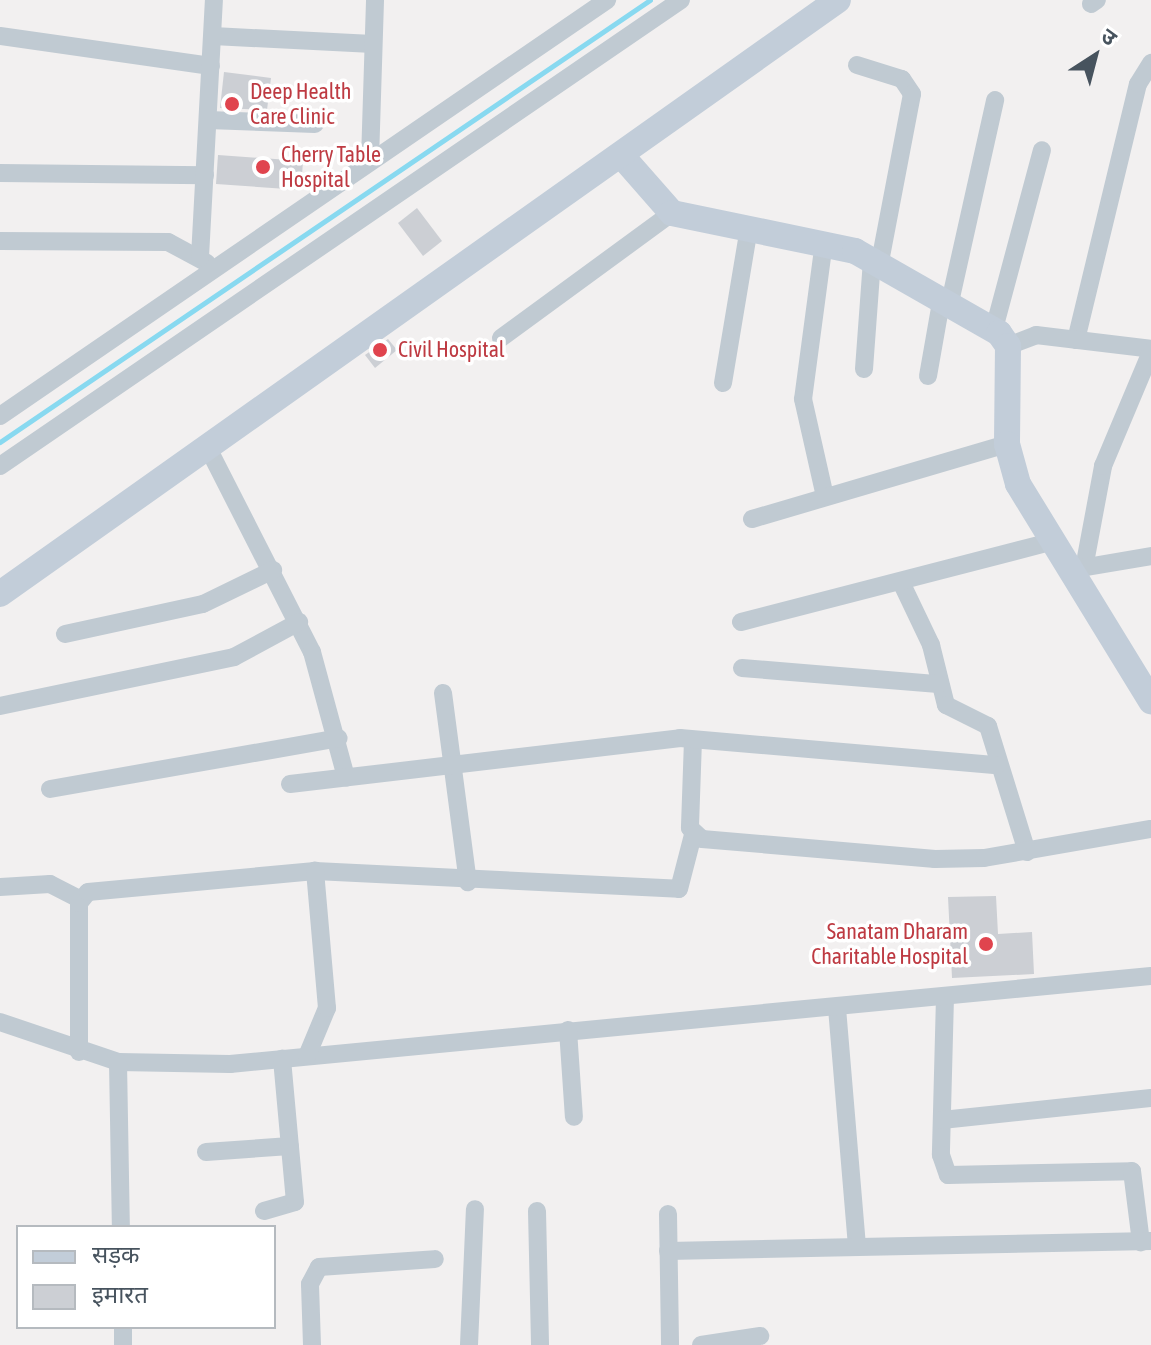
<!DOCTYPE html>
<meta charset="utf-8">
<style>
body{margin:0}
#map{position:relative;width:1151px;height:1345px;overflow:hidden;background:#f2f0f0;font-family:"Asap Condensed","Noto Sans Devanagari",sans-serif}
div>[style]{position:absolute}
.stream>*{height:5px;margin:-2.5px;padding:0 2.5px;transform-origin:2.5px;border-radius:2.5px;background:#88d9f0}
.building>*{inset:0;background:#cccfd4}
.street>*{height:18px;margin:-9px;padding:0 9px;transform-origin:9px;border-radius:9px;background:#c0cad2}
.secondary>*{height:26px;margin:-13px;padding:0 13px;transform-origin:13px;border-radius:13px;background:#c2cdd9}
.dots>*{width:22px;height:22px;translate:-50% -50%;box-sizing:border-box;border:4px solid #fff;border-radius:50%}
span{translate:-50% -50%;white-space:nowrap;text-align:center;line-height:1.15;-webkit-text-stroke:7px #fff;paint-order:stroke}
.health-label{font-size:22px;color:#be3a42}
.left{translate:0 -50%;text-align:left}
.right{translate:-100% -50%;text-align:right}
.legend{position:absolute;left:16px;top:1225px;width:260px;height:104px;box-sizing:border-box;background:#fff;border:2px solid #b5babf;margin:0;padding:10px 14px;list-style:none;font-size:24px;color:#47535e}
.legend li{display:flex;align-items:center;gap:16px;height:40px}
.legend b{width:40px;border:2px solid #b5babf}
.north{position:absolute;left:1055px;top:16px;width:80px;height:80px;-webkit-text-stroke:6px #fff;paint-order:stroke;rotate:36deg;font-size:22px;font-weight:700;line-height:32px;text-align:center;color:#47535e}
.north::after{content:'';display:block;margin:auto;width:28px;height:36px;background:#47535e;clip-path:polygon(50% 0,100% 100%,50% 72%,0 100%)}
</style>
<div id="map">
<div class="stream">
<div style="left:0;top:442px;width:786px;rotate:-34.22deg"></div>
</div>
<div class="building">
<div style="clip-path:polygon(224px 72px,271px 78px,267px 110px,220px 108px)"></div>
<div style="clip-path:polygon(218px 155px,303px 161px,301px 190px,216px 184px)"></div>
<div style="clip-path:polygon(417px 208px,442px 241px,423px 256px,398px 223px)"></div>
<div style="clip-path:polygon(388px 339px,397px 350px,375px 368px,365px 355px)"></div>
<div style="clip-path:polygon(996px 896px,998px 934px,1032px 932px,1034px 974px,952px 978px,948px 897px)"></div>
</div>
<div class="street">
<div style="left:1091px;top:4px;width:7px;rotate:-34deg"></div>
<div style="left:0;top:36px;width:213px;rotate:8.1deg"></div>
<div style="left:213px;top:36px;width:160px;rotate:2.9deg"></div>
<div style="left:857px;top:65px;width:47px;rotate:17.3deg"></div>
<div style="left:902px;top:79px;width:18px;rotate:56deg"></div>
<div style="left:912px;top:94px;width:171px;rotate:100.8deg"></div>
<div style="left:208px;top:120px;width:107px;rotate:2.1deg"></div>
<div style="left:370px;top:160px;width:160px;rotate:-88.2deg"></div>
<div style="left:0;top:173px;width:205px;rotate:0.6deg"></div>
<div style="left:0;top:241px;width:168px;rotate:0.3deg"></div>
<div style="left:168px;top:242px;width:44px;rotate:28.3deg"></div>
<div style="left:824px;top:242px;width:158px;rotate:97.6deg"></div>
<div style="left:803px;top:399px;width:100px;rotate:77.3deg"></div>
<div style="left:200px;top:257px;width:257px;rotate:-86.9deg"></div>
<div style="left:950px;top:302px;width:207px;rotate:-77.4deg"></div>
<div style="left:994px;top:329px;width:185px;rotate:-75deg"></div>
<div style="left:501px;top:338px;width:212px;rotate:-36.2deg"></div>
<div style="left:1076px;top:340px;width:263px;rotate:-76.4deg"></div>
<div style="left:1138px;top:84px;width:25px;rotate:-58deg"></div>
<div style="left:1008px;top:346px;width:30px;rotate:-21deg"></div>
<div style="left:1036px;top:335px;width:116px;rotate:6.9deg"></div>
<div style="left:864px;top:369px;width:110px;rotate:-85.8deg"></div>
<div style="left:928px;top:376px;width:80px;rotate:-80deg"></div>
<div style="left:723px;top:383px;width:158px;rotate:-80.5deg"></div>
<div style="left:0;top:416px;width:736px;rotate:-34.42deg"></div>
<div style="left:207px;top:446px;width:231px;rotate:63deg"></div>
<div style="left:312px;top:652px;width:130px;rotate:74.8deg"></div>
<div style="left:0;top:466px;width:825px;rotate:-34.38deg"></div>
<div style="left:752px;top:519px;width:266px;rotate:-16.4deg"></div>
<div style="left:1084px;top:568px;width:104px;rotate:-79.4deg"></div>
<div style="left:1103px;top:466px;width:124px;rotate:-67.2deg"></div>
<div style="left:1075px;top:569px;width:77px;rotate:-9.7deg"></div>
<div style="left:901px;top:582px;width:70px;rotate:64.5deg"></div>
<div style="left:931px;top:645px;width:62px;rotate:76deg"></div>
<div style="left:946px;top:705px;width:47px;rotate:26.6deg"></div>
<div style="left:988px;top:726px;width:132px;rotate:72.8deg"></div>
<div style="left:741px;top:622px;width:319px;rotate:-14.5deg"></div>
<div style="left:65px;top:634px;width:141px;rotate:-12.3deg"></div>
<div style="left:203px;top:604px;width:78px;rotate:-25.9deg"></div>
<div style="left:742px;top:668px;width:197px;rotate:4.7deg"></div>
<div style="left:443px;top:693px;width:191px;rotate:82.5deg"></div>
<div style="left:0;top:706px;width:239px;rotate:-11.8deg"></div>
<div style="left:234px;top:657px;width:74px;rotate:-28.3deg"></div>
<div style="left:693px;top:740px;width:88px;rotate:92deg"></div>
<div style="left:690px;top:828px;width:16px;rotate:43deg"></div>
<div style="left:702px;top:839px;width:234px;rotate:4.9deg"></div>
<div style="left:935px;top:859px;width:49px;rotate:-1.2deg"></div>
<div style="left:984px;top:858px;width:169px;rotate:-9.9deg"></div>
<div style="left:290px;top:784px;width:393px;rotate:-6.7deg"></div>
<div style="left:680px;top:738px;width:318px;rotate:4.9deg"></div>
<div style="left:50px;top:789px;width:293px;rotate:-10deg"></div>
<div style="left:0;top:887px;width:50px;rotate:-3.4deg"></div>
<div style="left:50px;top:884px;width:34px;rotate:27deg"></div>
<div style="left:945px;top:997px;width:158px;rotate:91.5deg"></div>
<div style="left:941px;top:1155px;width:21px;rotate:71deg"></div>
<div style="left:948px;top:1175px;width:184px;rotate:-1.2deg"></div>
<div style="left:1132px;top:1171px;width:72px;rotate:82.8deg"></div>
<div style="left:837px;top:1008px;width:237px;rotate:85.2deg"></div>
<div style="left:0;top:1022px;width:125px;rotate:18.7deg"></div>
<div style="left:118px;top:1062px;width:112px;rotate:1deg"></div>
<div style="left:230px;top:1064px;width:925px;rotate:-5.46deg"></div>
<div style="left:568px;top:1030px;width:87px;rotate:86.1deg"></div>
<div style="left:79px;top:1052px;width:149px;rotate:-90deg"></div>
<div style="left:79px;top:903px;width:14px;rotate:-51deg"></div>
<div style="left:88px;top:892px;width:228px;rotate:-5.3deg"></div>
<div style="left:315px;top:871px;width:364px;rotate:2.8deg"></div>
<div style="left:679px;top:889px;width:56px;rotate:-75.5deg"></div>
<div style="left:307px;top:1056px;width:52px;rotate:-67.4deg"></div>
<div style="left:327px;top:1008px;width:138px;rotate:-95deg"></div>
<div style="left:118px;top:1062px;width:165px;rotate:89deg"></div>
<div style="left:942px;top:1120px;width:210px;rotate:-6deg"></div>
<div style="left:206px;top:1152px;width:84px;rotate:-4.1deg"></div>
<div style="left:264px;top:1211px;width:32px;rotate:-16deg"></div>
<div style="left:295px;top:1202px;width:144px;rotate:-95.2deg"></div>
<div style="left:537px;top:1211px;width:134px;rotate:88.7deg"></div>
<div style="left:668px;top:1214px;width:131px;rotate:89.1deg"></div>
<div style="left:668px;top:1251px;width:483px;rotate:-1.2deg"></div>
<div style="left:123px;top:1327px;width:18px;rotate:90deg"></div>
<div style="left:312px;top:1345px;width:61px;rotate:-91.9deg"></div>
<div style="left:310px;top:1284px;width:19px;rotate:-62deg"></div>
<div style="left:319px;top:1267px;width:116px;rotate:-3.9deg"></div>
<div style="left:469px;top:1345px;width:136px;rotate:-87.5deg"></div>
<div style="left:701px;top:1345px;width:60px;rotate:-8.7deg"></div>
</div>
<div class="secondary">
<div style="left:621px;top:155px;width:77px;rotate:48.7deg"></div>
<div style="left:672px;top:213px;width:187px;rotate:11.7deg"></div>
<div style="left:855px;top:251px;width:166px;rotate:29.7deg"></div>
<div style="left:999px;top:333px;width:16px;rotate:55deg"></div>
<div style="left:1008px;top:346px;width:98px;rotate:90.6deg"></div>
<div style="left:1007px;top:444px;width:41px;rotate:74.6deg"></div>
<div style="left:1018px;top:484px;width:255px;rotate:58.5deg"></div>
<div style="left:0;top:594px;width:1027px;rotate:-35.33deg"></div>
</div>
<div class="dots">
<div style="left:232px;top:104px;background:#e0444e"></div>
<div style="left:263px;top:167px;background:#e0444e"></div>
<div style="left:380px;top:350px;background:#e0444e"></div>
<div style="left:986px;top:944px;background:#e0444e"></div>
</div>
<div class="health-label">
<span class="left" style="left:250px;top:104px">Deep Health<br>Care Clinic</span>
<span class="left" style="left:281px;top:167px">Cherry Table<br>Hospital</span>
<span class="left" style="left:398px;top:350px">Civil Hospital</span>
<span class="right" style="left:968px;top:944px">Sanatam Dharam<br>Charitable Hospital</span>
</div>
<ul class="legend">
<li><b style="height:10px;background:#c2cdd9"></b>सड़क</li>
<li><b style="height:22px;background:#cccfd4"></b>इमारत</li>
</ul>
<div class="north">उ</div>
</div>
